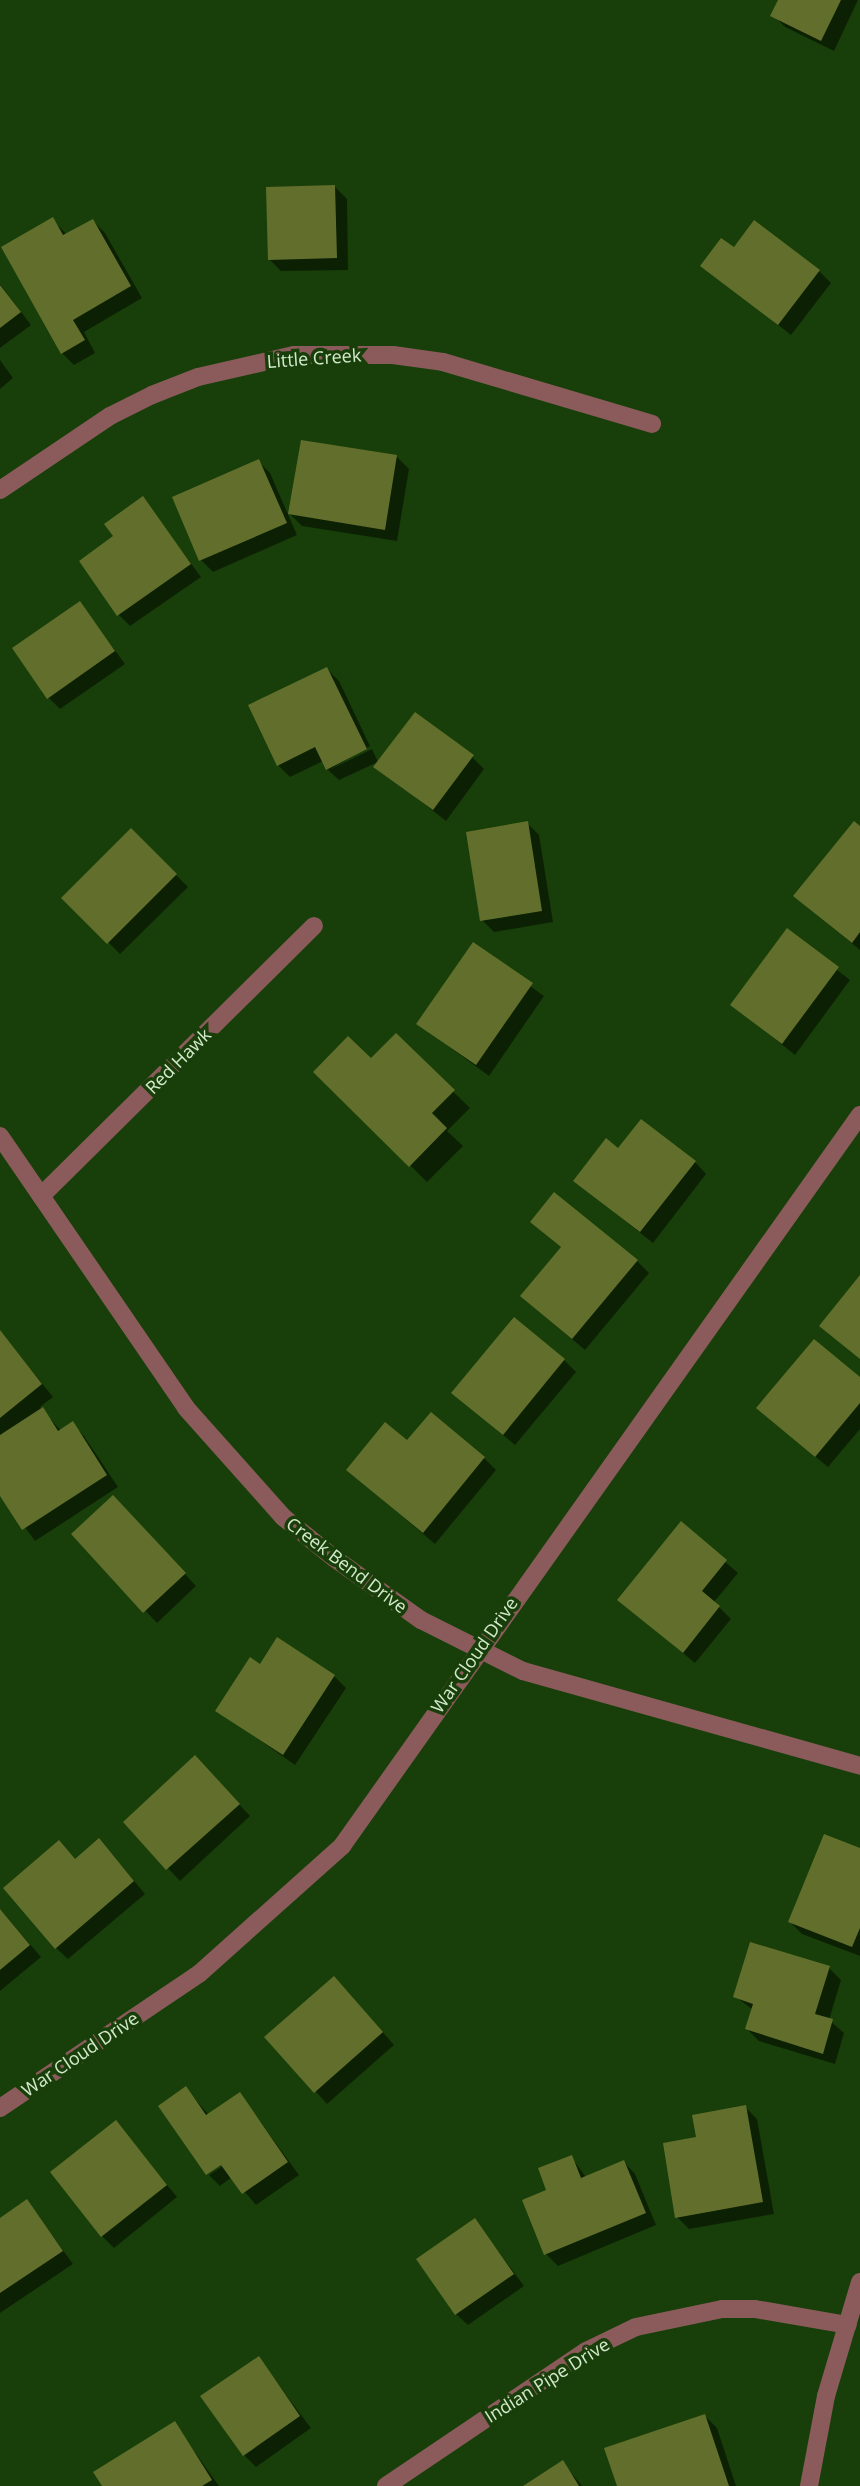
<!DOCTYPE html>
<style>
body{margin:0}
#map{position:relative;width:860px;height:2486px;overflow:hidden;background:#183f09;font-family:"Open Sans",sans-serif}
div>[style]{position:absolute}
.shadow>*{inset:0;background:#0007}
.building>*{inset:0;background:#626f2c}
.minor>*{height:18px;margin:-9px;padding:0 9px;transform-origin:9px;border-radius:9px;background:#8b5b5c}
span{translate:-50% -50%;white-space:nowrap;text-align:center;line-height:1.15;-webkit-text-stroke:7px #183f09;paint-order:stroke}
.street-label{font-size:18px;color:#d3e9cc}
</style>
<div id="map">
<div class="shadow">
<div style="clip-path:polygon(780px 0,858px 0,834px 51px,785px 27px,773px 15px)"></div>
<div style="clip-path:polygon(335px 187px,347px 199px,348px 270px,281px 271px,269px 259px)"></div>
<div style="clip-path:polygon(52px 219px,67px 235px,93px 221px,105px 233px,142px 298px,84px 332px,95px 353px,74px 365px,62px 353px)"></div>
<div style="clip-path:polygon(734px 250px,819px 271px,831px 283px,791px 335px,702px 265px)"></div>
<div style="clip-path:polygon(0 284px,31px 325px,0 348px)"></div>
<div style="clip-path:polygon(0 360px,13px 378px,0 389px)"></div>
<div style="clip-path:polygon(397px 457px,409px 469px,397px 541px,302px 526px,290px 514px)"></div>
<div style="clip-path:polygon(258px 461px,270px 473px,297px 535px,213px 572px,201px 560px)"></div>
<div style="clip-path:polygon(143px 499px,201px 577px,130px 626px,118px 614px,116px 537px)"></div>
<div style="clip-path:polygon(80px 603px,125px 664px,60px 709px,48px 697px)"></div>
<div style="clip-path:polygon(327px 669px,339px 681px,370px 746px,329px 770px,372px 749px,378px 762px,339px 780px,327px 769px,323px 761px,290px 777px,278px 765px)"></div>
<div style="clip-path:polygon(472px 757px,484px 769px,446px 821px,376px 766px)"></div>
<div style="clip-path:polygon(527px 823px,539px 835px,553px 922px,494px 932px,482px 920px)"></div>
<div style="clip-path:polygon(860px 829px,860px 950px,807px 907px)"></div>
<div style="clip-path:polygon(131px 830px,188px 887px,120px 954px,64px 898px)"></div>
<div style="clip-path:polygon(787px 931px,850px 980px,795px 1055px,732px 1005px)"></div>
<div style="clip-path:polygon(473px 945px,544px 996px,489px 1076px,418px 1024px)"></div>
<div style="clip-path:polygon(396px 1036px,470px 1108px,447px 1131px,463px 1146px,427px 1182px,315px 1072px,371px 1061px)"></div>
<div style="clip-path:polygon(619px 1150px,695px 1162px,706px 1174px,653px 1243px,575px 1181px)"></div>
<div style="clip-path:polygon(544px 1233px,637px 1261px,649px 1273px,585px 1350px,535px 1308px,562px 1248px)"></div>
<div style="clip-path:polygon(0 1331px,53px 1397px,40px 1407px,61px 1431px,72px 1424px,84px 1436px,118px 1487px,35px 1541px,0 1493px)"></div>
<div style="clip-path:polygon(564px 1360px,576px 1372px,515px 1445px,453px 1393px)"></div>
<div style="clip-path:polygon(860px 1379px,860px 1429px,828px 1467px,771px 1420px)"></div>
<div style="clip-path:polygon(484px 1458px,496px 1470px,435px 1544px,348px 1470px)"></div>
<div style="clip-path:polygon(125px 1509px,196px 1586px,157px 1623px,73px 1534px)"></div>
<div style="clip-path:polygon(681px 1524px,738px 1573px,714px 1602px,731px 1619px,695px 1663px,632px 1611px)"></div>
<div style="clip-path:polygon(261px 1666px,334px 1676px,346px 1688px,295px 1765px,217px 1710px)"></div>
<div style="clip-path:polygon(207px 1769px,250px 1816px,180px 1881px,125px 1822px)"></div>
<div style="clip-path:polygon(860px 1850px,860px 1956px,802px 1934px,790px 1922px)"></div>
<div style="clip-path:polygon(111px 1853px,145px 1894px,68px 1959px,56px 1948px,76px 1860px)"></div>
<div style="clip-path:polygon(0 1909px,41px 1957px,0 1991px)"></div>
<div style="clip-path:polygon(829px 1968px,841px 1980px,829px 2020px,844px 2033px,835px 2064px,759px 2041px,747px 2029px,753px 2010px,735px 1996px)"></div>
<div style="clip-path:polygon(346px 1990px,394px 2045px,327px 2104px,267px 2037px)"></div>
<div style="clip-path:polygon(186px 2089px,209px 2115px,240px 2094px,299px 2175px,256px 2205px,232px 2177px,220px 2186px,209px 2175px,230px 2161px)"></div>
<div style="clip-path:polygon(745px 2107px,757px 2119px,774px 2214px,689px 2229px,677px 2217px,698px 2138px)"></div>
<div style="clip-path:polygon(116px 2123px,177px 2197px,114px 2248px,102px 2236px)"></div>
<div style="clip-path:polygon(571px 2157px,586px 2177px,624px 2162px,635px 2174px,656px 2225px,558px 2266px,546px 2254px)"></div>
<div style="clip-path:polygon(27px 2201px,73px 2264px,0 2313px,0 2220px)"></div>
<div style="clip-path:polygon(475px 2220px,524px 2286px,468px 2325px,456px 2314px)"></div>
<div style="clip-path:polygon(258px 2358px,311px 2428px,256px 2467px,244px 2455px)"></div>
<div style="clip-path:polygon(705px 2416px,717px 2428px,736px 2486px,619px 2486px)"></div>
<div style="clip-path:polygon(174px 2423px,219px 2486px,104px 2486px)"></div>
<div style="clip-path:polygon(563px 2463px,582px 2486px,526px 2486px)"></div>
</div>
<div class="building">
<div style="clip-path:polygon(778px 0,841px 0,821px 41px,770px 16px)"></div>
<div style="clip-path:polygon(335px 185px,337px 258px,268px 260px,266px 187px)"></div>
<div style="clip-path:polygon(53px 217px,63px 235px,93px 219px,131px 286px,73px 320px,85px 340px,61px 354px,1px 247px)"></div>
<div style="clip-path:polygon(754px 220px,820px 270px,778px 325px,700px 266px,721px 238px,734px 247px)"></div>
<div style="clip-path:polygon(0 285px,21px 312px,0 328px)"></div>
<div style="clip-path:polygon(301px 440px,397px 455px,385px 530px,288px 514px)"></div>
<div style="clip-path:polygon(259px 459px,287px 523px,199px 561px,172px 497px)"></div>
<div style="clip-path:polygon(143px 496px,191px 564px,117px 616px,79px 561px,113px 536px,104px 524px)"></div>
<div style="clip-path:polygon(80px 601px,115px 651px,47px 699px,12px 648px)"></div>
<div style="clip-path:polygon(327px 667px,367px 749px,326px 770px,315px 747px,277px 766px,248px 705px)"></div>
<div style="clip-path:polygon(415px 712px,474px 755px,433px 810px,373px 767px)"></div>
<div style="clip-path:polygon(528px 821px,542px 911px,480px 921px,466px 832px)"></div>
<div style="clip-path:polygon(854px 821px,860px 826px,860px 932px,852px 943px,793px 896px)"></div>
<div style="clip-path:polygon(131px 828px,177px 874px,107px 944px,61px 898px)"></div>
<div style="clip-path:polygon(787px 928px,839px 967px,782px 1044px,730px 1005px)"></div>
<div style="clip-path:polygon(473px 942px,533px 983px,476px 1065px,416px 1024px)"></div>
<div style="clip-path:polygon(396px 1033px,455px 1090px,432px 1113px,447px 1128px,409px 1167px,313px 1072px,348px 1036px,371px 1058px)"></div>
<div style="clip-path:polygon(641px 1119px,696px 1161px,640px 1232px,573px 1181px,606px 1138px,618px 1148px)"></div>
<div style="clip-path:polygon(554px 1192px,638px 1260px,572px 1339px,520px 1296px,561px 1247px,530px 1222px)"></div>
<div style="clip-path:polygon(860px 1275px,860px 1359px,819px 1326px)"></div>
<div style="clip-path:polygon(514px 1317px,565px 1359px,503px 1435px,451px 1393px)"></div>
<div style="clip-path:polygon(0 1330px,42px 1384px,0 1418px)"></div>
<div style="clip-path:polygon(814px 1339px,860px 1377px,860px 1403px,815px 1457px,756px 1408px)"></div>
<div style="clip-path:polygon(43px 1407px,58px 1431px,73px 1421px,107px 1475px,22px 1530px,0 1496px,0 1435px)"></div>
<div style="clip-path:polygon(431px 1412px,485px 1457px,423px 1533px,346px 1470px,385px 1422px,407px 1440px)"></div>
<div style="clip-path:polygon(113px 1495px,186px 1573px,143px 1613px,71px 1534px)"></div>
<div style="clip-path:polygon(681px 1521px,727px 1560px,702px 1591px,720px 1606px,683px 1653px,617px 1600px)"></div>
<div style="clip-path:polygon(277px 1637px,335px 1675px,283px 1755px,215px 1711px,250px 1657px,260px 1664px)"></div>
<div style="clip-path:polygon(195px 1755px,240px 1804px,166px 1870px,123px 1822px)"></div>
<div style="clip-path:polygon(824px 1834px,860px 1848px,860px 1928px,852px 1947px,788px 1922px)"></div>
<div style="clip-path:polygon(99px 1838px,134px 1881px,55px 1949px,3px 1888px,59px 1840px,75px 1859px)"></div>
<div style="clip-path:polygon(0 1909px,30px 1945px,0 1970px)"></div>
<div style="clip-path:polygon(750px 1942px,830px 1966px,815px 2014px,833px 2019px,823px 2054px,745px 2029px,753px 2004px,733px 1997px)"></div>
<div style="clip-path:polygon(334px 1976px,383px 2032px,314px 2093px,264px 2037px)"></div>
<div style="clip-path:polygon(186px 2086px,206px 2115px,240px 2092px,288px 2162px,242px 2194px,221px 2165px,206px 2175px,158px 2106px)"></div>
<div style="clip-path:polygon(746px 2105px,763px 2202px,675px 2218px,663px 2143px,696px 2137px,692px 2115px)"></div>
<div style="clip-path:polygon(116px 2120px,167px 2185px,101px 2237px,50px 2172px)"></div>
<div style="clip-path:polygon(572px 2155px,581px 2178px,624px 2160px,646px 2213px,544px 2255px,522px 2200px,546px 2190px,538px 2168px)"></div>
<div style="clip-path:polygon(27px 2199px,63px 2251px,0 2293px,0 2218px)"></div>
<div style="clip-path:polygon(475px 2218px,514px 2274px,455px 2315px,416px 2259px)"></div>
<div style="clip-path:polygon(259px 2356px,300px 2416px,243px 2456px,200px 2396px)"></div>
<div style="clip-path:polygon(705px 2414px,729px 2486px,617px 2486px,604px 2448px)"></div>
<div style="clip-path:polygon(175px 2421px,212px 2480px,202px 2486px,102px 2486px,93px 2472px)"></div>
<div style="clip-path:polygon(563px 2460px,579px 2486px,523px 2486px)"></div>
</div>
<div class="minor">
<div style="left:0;top:490px;width:133px;rotate:-33.9deg"></div>
<div style="left:110px;top:416px;width:47px;rotate:-26.6deg"></div>
<div style="left:152px;top:395px;width:49px;rotate:-21.4deg"></div>
<div style="left:198px;top:377px;width:98px;rotate:-12.9deg"></div>
<div style="left:294px;top:355px;width:99px"></div>
<div style="left:393px;top:355px;width:50px;rotate:8deg"></div>
<div style="left:443px;top:362px;width:218px;rotate:16.5deg"></div>
<div style="left:0;top:1136px;width:330px;rotate:55.6deg"></div>
<div style="left:186px;top:1408px;width:146px;rotate:48.3deg"></div>
<div style="left:283px;top:1517px;width:65px;rotate:38.8deg"></div>
<div style="left:334px;top:1558px;width:107px;rotate:35.5deg"></div>
<div style="left:421px;top:1620px;width:114px;rotate:26.6deg"></div>
<div style="left:523px;top:1671px;width:350px;rotate:15.7deg"></div>
<div style="left:41px;top:1196px;width:384px;rotate:-44.7deg"></div>
<div style="left:0;top:2108px;width:241px;rotate:-34deg"></div>
<div style="left:200px;top:1973px;width:191px;rotate:-41.8deg"></div>
<div style="left:342px;top:1846px;width:896px;rotate:-54.68deg"></div>
<div style="left:386px;top:2486px;width:241px;rotate:-34deg"></div>
<div style="left:586px;top:2351px;width:55px;rotate:-25.6deg"></div>
<div style="left:636px;top:2327px;width:88px;rotate:-11.8deg"></div>
<div style="left:722px;top:2309px;width:33px"></div>
<div style="left:755px;top:2309px;width:94px;rotate:9.8deg"></div>
<div style="left:809px;top:2486px;width:92px;rotate:-79.3deg"></div>
<div style="left:826px;top:2396px;width:119px;rotate:-73.4deg"></div>
</div>
<div class="street-label">
<span style="left:314px;top:358px;rotate:-4deg">Little Creek</span>
<span style="left:178px;top:1061px;rotate:-45deg">Red Hawk</span>
<span style="left:347px;top:1565px;rotate:37deg">Creek Bend Drive</span>
<span style="left:474px;top:1655px;rotate:-55deg">War Cloud Drive</span>
<span style="left:80px;top:2054px;rotate:-34deg">War Cloud Drive</span>
<span style="left:547px;top:2380px;rotate:-32deg">Indian Pipe Drive</span>
</div>
</div>
